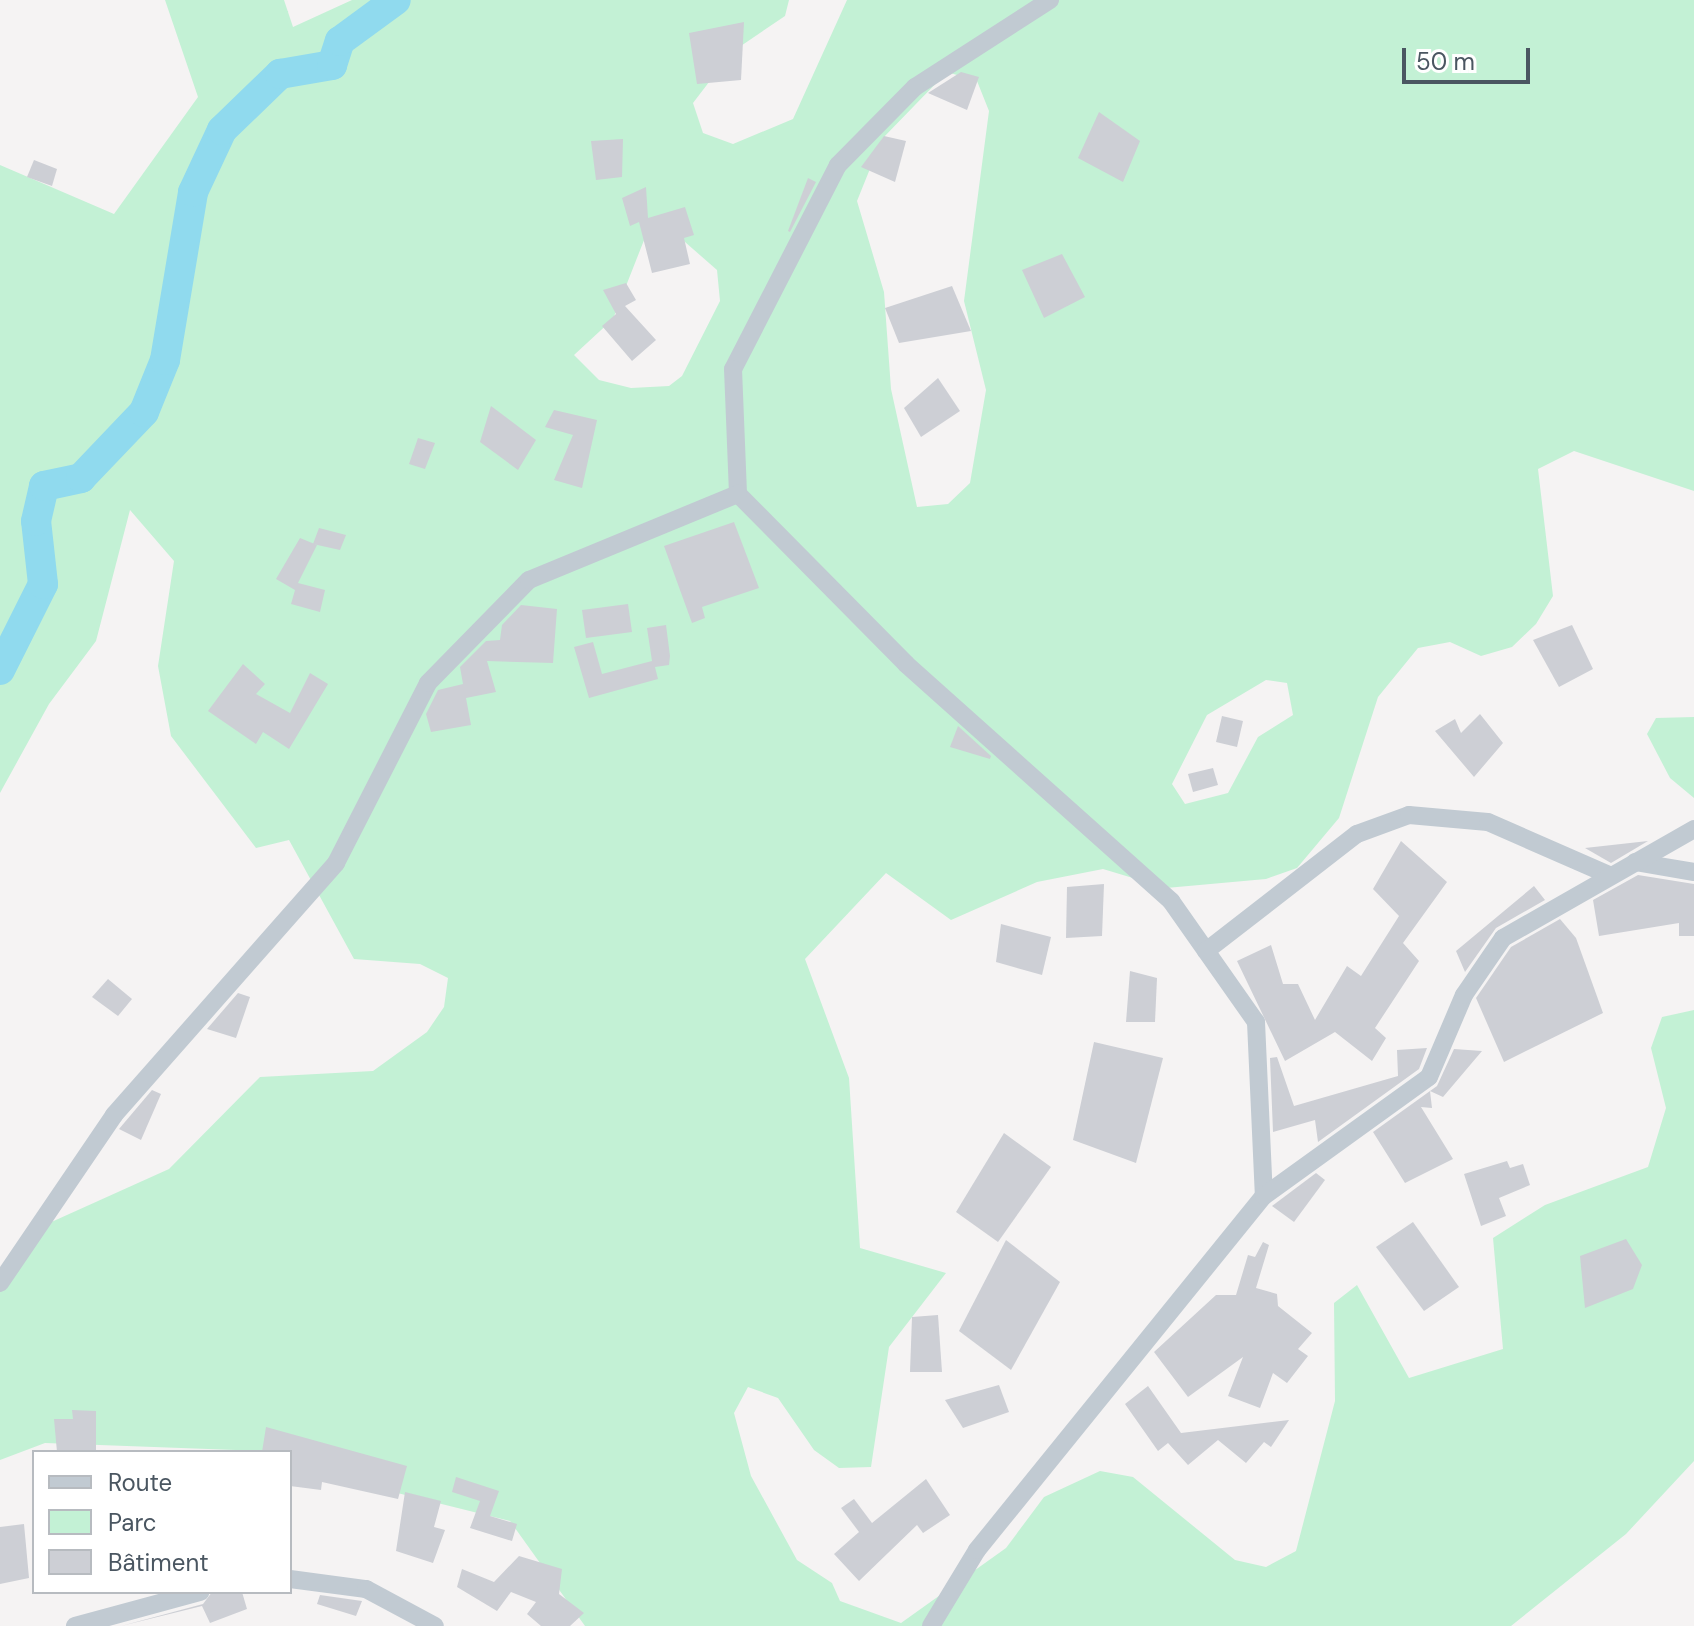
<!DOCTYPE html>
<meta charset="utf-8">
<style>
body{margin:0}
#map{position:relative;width:1694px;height:1626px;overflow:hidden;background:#f5f3f3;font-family:"DM Sans",sans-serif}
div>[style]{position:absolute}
.green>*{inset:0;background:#c3f1d5}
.river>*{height:30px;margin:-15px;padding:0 15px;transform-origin:15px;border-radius:15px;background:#90daee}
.building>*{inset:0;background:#cdcfd5}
.minor>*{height:18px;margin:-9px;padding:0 9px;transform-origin:9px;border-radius:9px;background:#c1cad2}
span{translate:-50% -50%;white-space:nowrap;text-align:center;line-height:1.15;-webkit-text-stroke:8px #fff;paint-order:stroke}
.legend{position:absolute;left:32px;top:1450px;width:260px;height:144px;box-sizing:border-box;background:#fff;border:2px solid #b7bbc0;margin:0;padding:10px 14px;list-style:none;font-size:24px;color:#4a5661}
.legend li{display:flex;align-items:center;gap:16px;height:40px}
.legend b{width:40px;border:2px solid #b7bbc0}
.scale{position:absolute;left:1402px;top:48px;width:128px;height:36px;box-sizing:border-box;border:4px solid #4a5661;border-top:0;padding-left:10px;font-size:24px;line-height:28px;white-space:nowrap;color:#4a5661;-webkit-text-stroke:6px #fff;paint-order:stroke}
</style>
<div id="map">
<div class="green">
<div style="clip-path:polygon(evenodd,165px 0,284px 0,293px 27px,352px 0,789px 0,785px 16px,732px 52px,693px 103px,703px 133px,733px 144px,793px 119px,847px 0,1694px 0,1694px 491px,1574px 451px,1538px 469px,1553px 596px,1536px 624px,1512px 647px,1481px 656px,1450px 642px,1418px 648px,1378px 697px,1339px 818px,1297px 868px,1266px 879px,1166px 888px,1103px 869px,1037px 882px,951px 920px,886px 873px,805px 959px,849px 1078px,860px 1248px,946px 1273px,889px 1347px,871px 1467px,839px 1468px,814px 1450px,778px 1398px,748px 1387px,734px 1413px,751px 1476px,797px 1560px,832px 1583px,840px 1601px,901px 1623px,1006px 1548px,1044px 1497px,1100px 1471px,1133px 1477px,1235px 1560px,1266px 1567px,1296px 1551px,1335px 1401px,1334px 1303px,1357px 1285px,1409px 1378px,1503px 1349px,1493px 1238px,1545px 1205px,1648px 1167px,1666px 1108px,1651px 1048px,1662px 1017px,1694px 1010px,1694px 1461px,1626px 1534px,1511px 1626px,585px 1626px,510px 1521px,313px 1472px,290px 1452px,45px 1443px,0 1460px,0 1269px,27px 1233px,169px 1169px,260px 1077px,373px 1071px,427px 1032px,444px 1007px,448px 978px,420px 964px,354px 959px,289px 840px,256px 848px,171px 736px,158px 666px,174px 561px,130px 510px,96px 641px,49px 704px,0 793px,0 165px,114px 214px,198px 97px,165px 0,947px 72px,977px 81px,989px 111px,964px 301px,986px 390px,970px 483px,948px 504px,917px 507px,891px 389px,884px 292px,857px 201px,882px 139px,947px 72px,165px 0,648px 230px,677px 235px,717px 270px,720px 301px,682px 376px,669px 386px,631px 388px,599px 380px,574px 355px,613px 319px,648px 230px,165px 0,1266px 680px,1287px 683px,1293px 715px,1258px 737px,1228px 793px,1185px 804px,1172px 784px,1207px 715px,1266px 680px)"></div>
<div style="clip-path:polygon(1694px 717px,1694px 798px,1670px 778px,1647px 734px,1656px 718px)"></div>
</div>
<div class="river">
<div style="left:0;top:670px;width:96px;rotate:-63.4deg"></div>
<div style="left:43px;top:584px;width:63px;rotate:-96.3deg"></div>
<div style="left:36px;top:521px;width:36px;rotate:-77deg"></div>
<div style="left:44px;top:486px;width:38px;rotate:-12deg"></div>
<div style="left:81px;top:478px;width:91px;rotate:-46.3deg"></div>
<div style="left:144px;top:412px;width:56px;rotate:-68deg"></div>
<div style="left:165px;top:360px;width:170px;rotate:-80.5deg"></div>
<div style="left:193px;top:192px;width:68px;rotate:-64.9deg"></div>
<div style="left:222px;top:130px;width:81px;rotate:-44deg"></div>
<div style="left:280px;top:74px;width:53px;rotate:-9.8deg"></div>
<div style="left:332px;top:65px;width:25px;rotate:-72deg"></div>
<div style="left:340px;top:41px;width:69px;rotate:-36.2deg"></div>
</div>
<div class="building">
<div style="clip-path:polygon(744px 22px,741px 80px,697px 84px,689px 33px)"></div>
<div style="clip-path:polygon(961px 72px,979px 77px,967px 110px,928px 93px)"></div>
<div style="clip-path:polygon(1099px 112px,1140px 141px,1123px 182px,1078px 158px)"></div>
<div style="clip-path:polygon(884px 136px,906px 141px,895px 182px,861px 167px)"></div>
<div style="clip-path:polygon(623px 139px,622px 177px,596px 180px,591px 141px)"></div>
<div style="clip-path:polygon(34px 160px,57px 169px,52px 186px,27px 177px)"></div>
<div style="clip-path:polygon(808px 178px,816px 182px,790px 232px,788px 231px)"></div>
<div style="clip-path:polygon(646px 187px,648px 218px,685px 207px,694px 235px,684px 238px,690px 264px,652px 273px,639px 222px,630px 226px,622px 198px)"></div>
<div style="clip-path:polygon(1062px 254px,1085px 297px,1044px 318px,1022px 270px)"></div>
<div style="clip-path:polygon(626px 283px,636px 300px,625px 306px,656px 340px,632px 361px,602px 326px,616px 314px,603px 290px)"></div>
<div style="clip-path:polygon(952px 286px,971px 331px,899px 343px,885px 308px)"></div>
<div style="clip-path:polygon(938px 378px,960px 411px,921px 437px,904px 408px)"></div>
<div style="clip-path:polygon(491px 406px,536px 440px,518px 470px,480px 442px)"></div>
<div style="clip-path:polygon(554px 410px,597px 420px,582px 488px,554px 480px,573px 435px,545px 427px)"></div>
<div style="clip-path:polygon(418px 438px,435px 443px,425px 469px,409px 464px)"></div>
<div style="clip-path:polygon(734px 522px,759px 588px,702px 607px,705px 618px,692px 623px,664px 546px)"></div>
<div style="clip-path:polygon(319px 528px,346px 535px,340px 550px,313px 544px)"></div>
<div style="clip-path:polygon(300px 538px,317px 545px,298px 583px,325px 590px,320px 612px,291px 604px,295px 590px,276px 579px)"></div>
<div style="clip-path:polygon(628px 604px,632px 632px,586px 638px,582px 610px)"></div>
<div style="clip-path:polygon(521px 605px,557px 609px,553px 663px,487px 661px,496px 692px,466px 698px,471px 725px,431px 732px,426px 714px,438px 690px,463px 684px,460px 667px,486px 641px,500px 640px,502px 625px)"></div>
<div style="clip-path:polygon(666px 625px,670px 656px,669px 665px,655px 667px,658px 679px,589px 698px,574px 647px,593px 642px,602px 674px,652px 661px,647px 628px)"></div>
<div style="clip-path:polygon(1572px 625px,1593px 669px,1559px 687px,1533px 640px)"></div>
<div style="clip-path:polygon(243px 664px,265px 684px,256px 694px,290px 713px,310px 673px,328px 684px,289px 749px,263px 732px,256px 744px,208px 711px)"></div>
<div style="clip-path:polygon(1480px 714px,1503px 743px,1474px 777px,1435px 731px,1455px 719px,1461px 733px)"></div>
<div style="clip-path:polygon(1222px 716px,1243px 721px,1237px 747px,1216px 742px)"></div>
<div style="clip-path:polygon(958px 726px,991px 756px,990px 759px,950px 747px)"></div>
<div style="clip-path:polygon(1213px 768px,1218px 785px,1193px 792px,1188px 774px)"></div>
<div style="clip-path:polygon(1401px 841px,1447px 882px,1403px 943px,1419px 961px,1375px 1028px,1386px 1038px,1372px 1061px,1335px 1032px,1285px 1061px,1237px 961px,1271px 945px,1283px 984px,1298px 984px,1315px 1020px,1347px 966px,1361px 976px,1399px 916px,1373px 889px)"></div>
<div style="clip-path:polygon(1648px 841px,1611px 863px,1585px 848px)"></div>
<div style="clip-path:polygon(1638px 875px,1694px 884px,1694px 936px,1679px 936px,1679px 923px,1599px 936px,1593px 900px)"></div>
<div style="clip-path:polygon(1104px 884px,1102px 936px,1066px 938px,1067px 887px)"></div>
<div style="clip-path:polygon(1534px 886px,1545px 900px,1496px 928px,1465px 972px,1456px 951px)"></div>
<div style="clip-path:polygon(1560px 919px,1576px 938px,1603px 1013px,1504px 1062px,1476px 998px,1511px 947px)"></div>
<div style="clip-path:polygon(1001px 924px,1051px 937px,1042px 975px,996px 962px)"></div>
<div style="clip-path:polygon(1130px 971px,1157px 978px,1155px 1022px,1126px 1022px)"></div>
<div style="clip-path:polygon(108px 979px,132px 999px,118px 1016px,92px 997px)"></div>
<div style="clip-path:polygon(238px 993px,250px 997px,236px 1038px,207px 1029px)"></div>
<div style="clip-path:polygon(1094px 1042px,1163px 1058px,1136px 1163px,1073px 1140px)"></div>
<div style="clip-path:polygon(1427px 1048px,1419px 1069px,1318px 1142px,1315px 1120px,1273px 1132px,1270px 1058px,1277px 1057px,1294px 1106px,1398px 1076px,1397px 1050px)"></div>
<div style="clip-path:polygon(1454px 1049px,1482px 1051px,1443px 1097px,1430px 1091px,1432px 1108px,1421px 1107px,1453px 1159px,1405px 1183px,1373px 1132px,1437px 1086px)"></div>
<div style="clip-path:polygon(152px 1090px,161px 1094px,141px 1140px,119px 1129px)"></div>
<div style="clip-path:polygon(1004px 1133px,1051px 1167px,998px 1242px,956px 1212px)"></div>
<div style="clip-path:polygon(1507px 1161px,1510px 1168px,1523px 1164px,1530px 1185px,1499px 1198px,1506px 1216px,1481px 1226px,1464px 1174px)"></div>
<div style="clip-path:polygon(1316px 1173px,1325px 1180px,1294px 1222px,1272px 1206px)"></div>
<div style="clip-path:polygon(1413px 1222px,1459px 1287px,1424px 1311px,1376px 1247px)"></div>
<div style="clip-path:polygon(1626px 1239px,1642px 1265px,1633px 1289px,1585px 1308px,1580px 1256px)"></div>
<div style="clip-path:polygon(1006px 1240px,1060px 1282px,1011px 1370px,959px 1331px)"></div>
<div style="clip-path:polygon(1263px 1242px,1269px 1245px,1256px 1288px,1277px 1294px,1278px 1306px,1312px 1333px,1298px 1349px,1308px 1356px,1287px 1383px,1273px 1373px,1260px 1408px,1228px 1396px,1243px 1357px,1188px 1397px,1154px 1352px,1216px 1295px,1236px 1295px,1248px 1255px,1255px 1257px)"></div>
<div style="clip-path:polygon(938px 1315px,942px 1372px,910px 1372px,912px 1317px)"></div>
<div style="clip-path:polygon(999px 1385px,1009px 1412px,963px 1428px,945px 1400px)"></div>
<div style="clip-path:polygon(1148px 1386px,1181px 1433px,1289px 1420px,1271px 1447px,1264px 1442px,1246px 1463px,1218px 1440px,1188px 1465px,1168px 1443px,1158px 1451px,1125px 1404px)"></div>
<div style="clip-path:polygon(72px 1410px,96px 1411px,96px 1452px,57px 1452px,54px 1419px,73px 1419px)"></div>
<div style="clip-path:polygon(266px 1427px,407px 1466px,398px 1499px,322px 1482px,321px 1490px,290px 1486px,290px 1452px,262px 1452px)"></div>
<div style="clip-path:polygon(456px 1477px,499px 1491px,490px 1516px,517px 1524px,512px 1541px,470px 1528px,480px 1501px,452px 1492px)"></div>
<div style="clip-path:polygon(926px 1479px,950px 1515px,923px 1533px,917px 1525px,859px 1581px,834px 1554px,859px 1532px,841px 1508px,854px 1499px,872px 1523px)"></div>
<div style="clip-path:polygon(405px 1492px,441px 1501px,434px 1527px,445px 1530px,433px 1563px,396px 1551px)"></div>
<div style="clip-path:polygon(24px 1524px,29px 1578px,0 1584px,0 1527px)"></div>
<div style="clip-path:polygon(519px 1556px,562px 1569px,559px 1594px,584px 1613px,570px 1626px,541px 1626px,527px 1614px,536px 1602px,511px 1592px,497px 1611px,457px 1587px,462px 1569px,494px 1582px)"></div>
<div style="clip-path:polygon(212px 1592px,242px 1592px,247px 1609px,210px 1623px,202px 1606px,121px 1626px,203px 1604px)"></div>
<div style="clip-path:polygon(320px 1595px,362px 1601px,356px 1616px,317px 1604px)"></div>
</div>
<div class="minor">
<div style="left:1050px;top:0;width:161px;rotate:147.2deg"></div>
<div style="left:915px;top:87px;width:110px;rotate:134.6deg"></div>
<div style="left:838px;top:165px;width:229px;rotate:117.2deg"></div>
<div style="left:733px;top:369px;width:125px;rotate:87.7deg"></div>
<div style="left:738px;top:494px;width:239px;rotate:45.3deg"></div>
<div style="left:906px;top:664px;width:356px;rotate:41.8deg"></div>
<div style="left:1171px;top:901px;width:148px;rotate:54.9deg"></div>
<div style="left:1256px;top:1022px;width:174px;rotate:87.4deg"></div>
<div style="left:1635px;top:862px;width:60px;rotate:9.6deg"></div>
<div style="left:1206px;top:951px;width:191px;rotate:-37.8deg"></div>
<div style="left:1357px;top:834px;width:55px;rotate:-20.1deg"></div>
<div style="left:1409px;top:815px;width:79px;rotate:5.1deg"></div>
<div style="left:1488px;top:822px;width:134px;rotate:23.7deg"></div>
<div style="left:0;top:1283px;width:203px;rotate:-55.8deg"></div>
<div style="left:114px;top:1115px;width:336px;rotate:-48.6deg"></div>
<div style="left:336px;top:863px;width:202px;rotate:-62.9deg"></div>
<div style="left:428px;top:683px;width:144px;rotate:-45.6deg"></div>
<div style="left:529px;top:580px;width:226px;rotate:-22.4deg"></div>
<div style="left:290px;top:1579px;width:77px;rotate:7.5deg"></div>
<div style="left:366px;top:1589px;width:78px;rotate:28.2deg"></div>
<div style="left:75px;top:1626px;width:130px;rotate:-15.2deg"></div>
<div style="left:931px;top:1626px;width:89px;rotate:-58.8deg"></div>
<div style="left:977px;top:1550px;width:456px;rotate:-51deg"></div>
<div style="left:1264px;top:1196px;width:203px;rotate:-35.8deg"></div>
<div style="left:1429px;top:1077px;width:89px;rotate:-66.9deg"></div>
<div style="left:1464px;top:995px;width:69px;rotate:-55.6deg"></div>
<div style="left:1503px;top:938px;width:220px;rotate:-29.7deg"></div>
</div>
<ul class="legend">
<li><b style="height:10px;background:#c1cad2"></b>Route</li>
<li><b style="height:22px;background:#c3f1d5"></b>Parc</li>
<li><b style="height:22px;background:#cdcfd5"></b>Bâtiment</li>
</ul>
<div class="scale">50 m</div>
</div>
